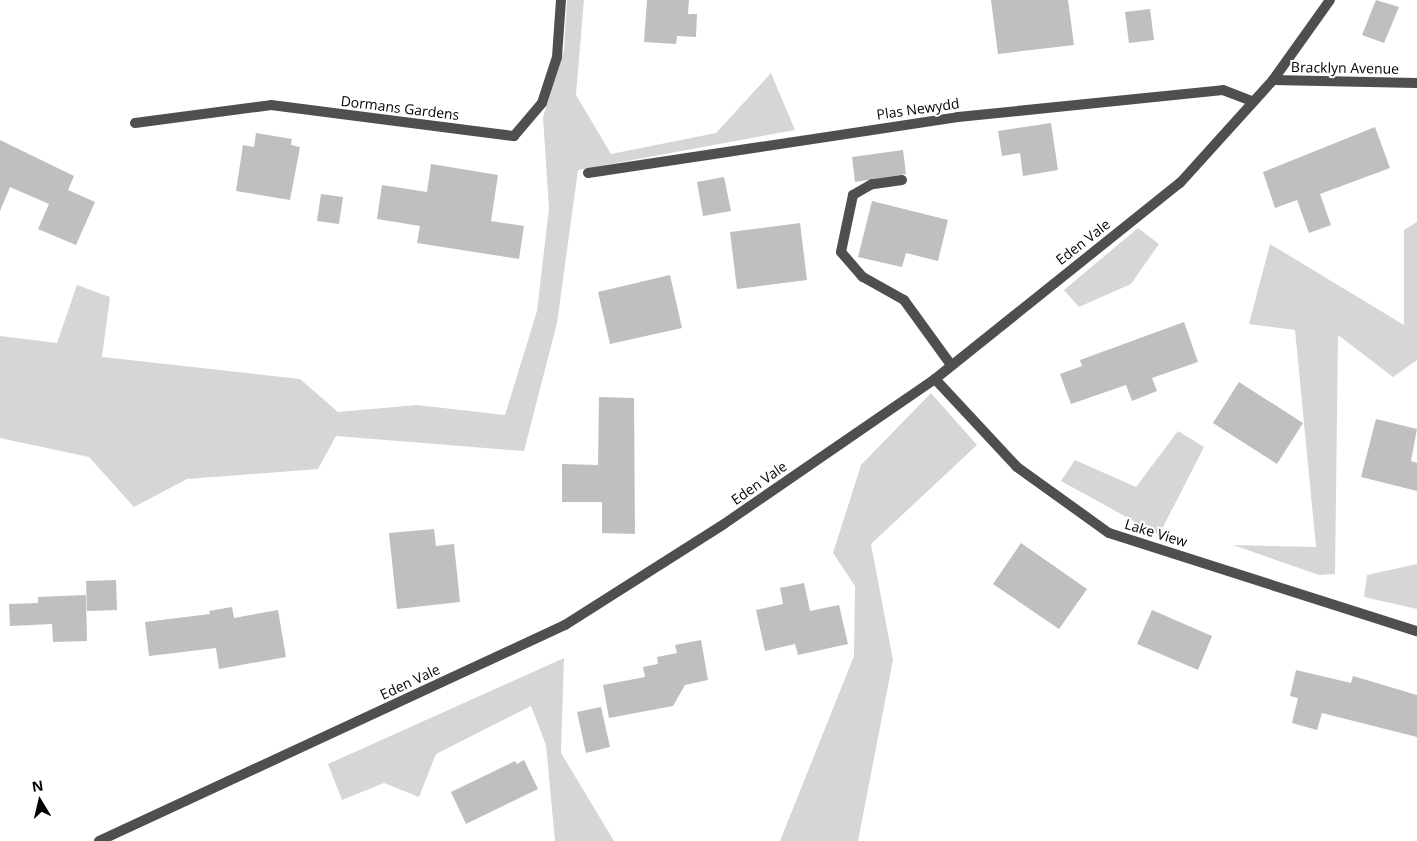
<!DOCTYPE html>
<style>
body{margin:0}
#map{position:relative;width:1417px;height:841px;overflow:hidden;background:#fff;font-family:"Open Sans",sans-serif}
div>[style]{position:absolute}
.green>*{inset:0;background:#d6d6d6}
.building>*{inset:0;background:#bfbfbf}
.service>*{height:10px;margin:-5px;padding:0 5px;transform-origin:5px;border-radius:5px;background:#4f4f4f}
.minor>*{height:10px;margin:-5px;padding:0 5px;transform-origin:5px;border-radius:5px;background:#4f4f4f}
span{translate:-50% -50%;white-space:nowrap;text-align:center;line-height:1.15;-webkit-text-stroke:4px #fff;paint-order:stroke}
.street-label{font-size:14px;color:#000}
.north{position:absolute;left:15px;top:776px;width:50px;height:50px;-webkit-text-stroke:4px #fff;paint-order:stroke;rotate:351deg;font-size:14px;font-weight:700;line-height:20px;text-align:center;color:#000}
.north::after{content:'';display:block;margin:auto;width:18px;height:22px;background:#000;clip-path:polygon(50% 0,100% 100%,50% 72%,0 100%)}
</style>
<div id="map">
<div class="green">
<div style="clip-path:polygon(567px 0,584px 0,576px 95px,611px 154px,716px 133px,771px 73px,795px 130px,578px 170px,557px 323px,524px 451px,336px 436px,318px 469px,187px 479px,134px 507px,89px 457px,0 438px,0 336px,57px 343px,77px 285px,110px 297px,102px 357px,300px 379px,338px 412px,417px 405px,505px 415px,537px 311px,549px 208px,543px 117px,564px 50px)"></div>
<div style="clip-path:polygon(1417px 222px,1417px 360px,1393px 377px,1338px 335px,1335px 574px,1319px 575px,1233px 545px,1316px 547px,1295px 330px,1249px 324px,1270px 244px,1404px 325px,1404px 230px)"></div>
<div style="clip-path:polygon(1138px 228px,1159px 244px,1131px 284px,1079px 307px,1064px 290px)"></div>
<div style="clip-path:polygon(931px 393px,977px 445px,871px 544px,893px 660px,858px 841px,780px 841px,854px 656px,855px 586px,833px 553px,861px 465px)"></div>
<div style="clip-path:polygon(1178px 431px,1204px 447px,1159px 535px,1061px 481px,1075px 460px,1136px 487px)"></div>
<div style="clip-path:polygon(1417px 564px,1417px 609px,1364px 597px,1367px 575px)"></div>
<div style="clip-path:polygon(564px 658px,561px 753px,614px 841px,555px 841px,546px 745px,531px 706px,436px 754px,419px 797px,384px 783px,342px 800px,328px 764px)"></div>
</div>
<div class="building">
<div style="clip-path:polygon(647px 0,689px 0,688px 14px,697px 14px,696px 37px,677px 36px,676px 44px,644px 42px)"></div>
<div style="clip-path:polygon(991px 0,1068px 0,1074px 45px,998px 54px)"></div>
<div style="clip-path:polygon(1376px 0,1399px 7px,1384px 43px,1362px 35px)"></div>
<div style="clip-path:polygon(1150px 9px,1154px 40px,1129px 43px,1125px 12px)"></div>
<div style="clip-path:polygon(1051px 123px,1058px 170px,1023px 176px,1020px 153px,1002px 156px,998px 131px)"></div>
<div style="clip-path:polygon(1375px 127px,1390px 168px,1320px 194px,1331px 225px,1309px 233px,1297px 200px,1275px 208px,1263px 172px)"></div>
<div style="clip-path:polygon(256px 133px,292px 139px,291px 145px,300px 147px,290px 200px,236px 191px,243px 145px,254px 147px)"></div>
<div style="clip-path:polygon(0 140px,74px 176px,68px 190px,95px 202px,76px 245px,38px 229px,49px 204px,10px 187px,0 211px)"></div>
<div style="clip-path:polygon(903px 150px,906px 174px,855px 182px,852px 157px)"></div>
<div style="clip-path:polygon(431px 164px,498px 175px,491px 221px,524px 226px,519px 259px,417px 243px,420px 226px,377px 219px,382px 185px,427px 192px)"></div>
<div style="clip-path:polygon(724px 177px,731px 211px,703px 216px,697px 182px)"></div>
<div style="clip-path:polygon(321px 194px,343px 197px,339px 224px,317px 221px)"></div>
<div style="clip-path:polygon(872px 201px,948px 220px,938px 261px,906px 253px,902px 267px,858px 257px)"></div>
<div style="clip-path:polygon(800px 223px,807px 280px,737px 289px,730px 232px)"></div>
<div style="clip-path:polygon(670px 275px,682px 328px,610px 344px,598px 292px)"></div>
<div style="clip-path:polygon(1184px 322px,1198px 362px,1152px 378px,1157px 391px,1132px 401px,1126px 385px,1071px 404px,1060px 374px,1082px 366px,1080px 360px)"></div>
<div style="clip-path:polygon(1239px 382px,1303px 423px,1277px 464px,1213px 423px)"></div>
<div style="clip-path:polygon(599px 397px,634px 398px,635px 534px,602px 533px,602px 502px,562px 502px,562px 464px,598px 465px)"></div>
<div style="clip-path:polygon(1376px 419px,1417px 429px,1411px 461px,1417px 463px,1417px 491px,1361px 477px)"></div>
<div style="clip-path:polygon(434px 529px,436px 546px,454px 544px,460px 602px,397px 609px,389px 533px)"></div>
<div style="clip-path:polygon(1021px 543px,1087px 589px,1059px 629px,993px 584px)"></div>
<div style="clip-path:polygon(116px 580px,117px 610px,87px 611px,86px 581px)"></div>
<div style="clip-path:polygon(804px 583px,810px 611px,839px 605px,848px 644px,798px 655px,795px 644px,765px 651px,756px 610px,783px 604px,780px 588px)"></div>
<div style="clip-path:polygon(86px 595px,87px 641px,53px 642px,52px 624px,10px 626px,9px 604px,38px 603px,38px 597px)"></div>
<div style="clip-path:polygon(232px 607px,234px 618px,278px 610px,286px 657px,219px 669px,216px 648px,149px 656px,145px 622px,210px 614px,209px 611px)"></div>
<div style="clip-path:polygon(1152px 610px,1212px 636px,1198px 670px,1137px 644px)"></div>
<div style="clip-path:polygon(701px 640px,708px 680px,685px 685px,673px 706px,609px 718px,603px 685px,645px 677px,643px 667px,658px 664px,657px 657px,677px 653px,675px 645px)"></div>
<div style="clip-path:polygon(1296px 670px,1351px 683px,1353px 676px,1417px 695px,1417px 737px,1322px 713px,1317px 730px,1292px 723px,1298px 698px,1290px 696px)"></div>
<div style="clip-path:polygon(601px 707px,610px 747px,586px 753px,577px 712px)"></div>
<div style="clip-path:polygon(524px 760px,538px 789px,466px 824px,451px 792px,515px 761px,517px 764px)"></div>
</div>
<div class="service">
<div style="left:135px;top:123px;width:137px;rotate:-7.5deg"></div>
<div style="left:271px;top:105px;width:245px;rotate:7.3deg"></div>
<div style="left:514px;top:136px;width:43px;rotate:-49.7deg"></div>
<div style="left:542px;top:103px;width:48px;rotate:-71.9deg"></div>
<div style="left:557px;top:57px;width:57px;rotate:-86deg"></div>
<div style="left:902px;top:180px;width:30px;rotate:172deg"></div>
<div style="left:872px;top:184px;width:22px;rotate:150deg"></div>
<div style="left:853px;top:195px;width:58px;rotate:101.9deg"></div>
<div style="left:841px;top:252px;width:33px;rotate:49deg"></div>
<div style="left:863px;top:277px;width:47px;rotate:29.3deg"></div>
<div style="left:904px;top:300px;width:80px;rotate:54.1deg"></div>
</div>
<div class="minor">
<div style="left:1273px;top:80px;width:144px;rotate:1.2deg"></div>
<div style="left:588px;top:173px;width:374px;rotate:-8.6deg"></div>
<div style="left:958px;top:117px;width:266px;rotate:-5.8deg"></div>
<div style="left:1223px;top:90px;width:31px;rotate:21deg"></div>
<div style="left:935px;top:379px;width:120px;rotate:47deg"></div>
<div style="left:1017px;top:467px;width:113px;rotate:35.7deg"></div>
<div style="left:1109px;top:533px;width:323px;rotate:17.7deg"></div>
<div style="left:99px;top:841px;width:514px;rotate:-24.87deg"></div>
<div style="left:565px;top:625px;width:188px;rotate:-32.4deg"></div>
<div style="left:724px;top:524px;width:256px;rotate:-34.5deg"></div>
<div style="left:935px;top:379px;width:314px;rotate:-38.7deg"></div>
<div style="left:1180px;top:183px;width:139px;rotate:-47.9deg"></div>
<div style="left:1273px;top:80px;width:98px;rotate:-54.5deg"></div>
</div>
<div class="street-label">
<span style="left:1345px;top:68px;rotate:1deg">Bracklyn Avenue</span>
<span style="left:400px;top:108px;rotate:7deg">Dormans Gardens</span>
<span style="left:918px;top:109px;rotate:-8deg">Plas Newydd</span>
<span style="left:1083px;top:242px;rotate:-38deg">Eden Vale</span>
<span style="left:759px;top:483px;rotate:-35deg">Eden Vale</span>
<span style="left:1156px;top:533px;rotate:17deg">Lake View</span>
<span style="left:410px;top:682px;rotate:-25deg">Eden Vale</span>
</div>
<div class="north">N</div>
</div>
